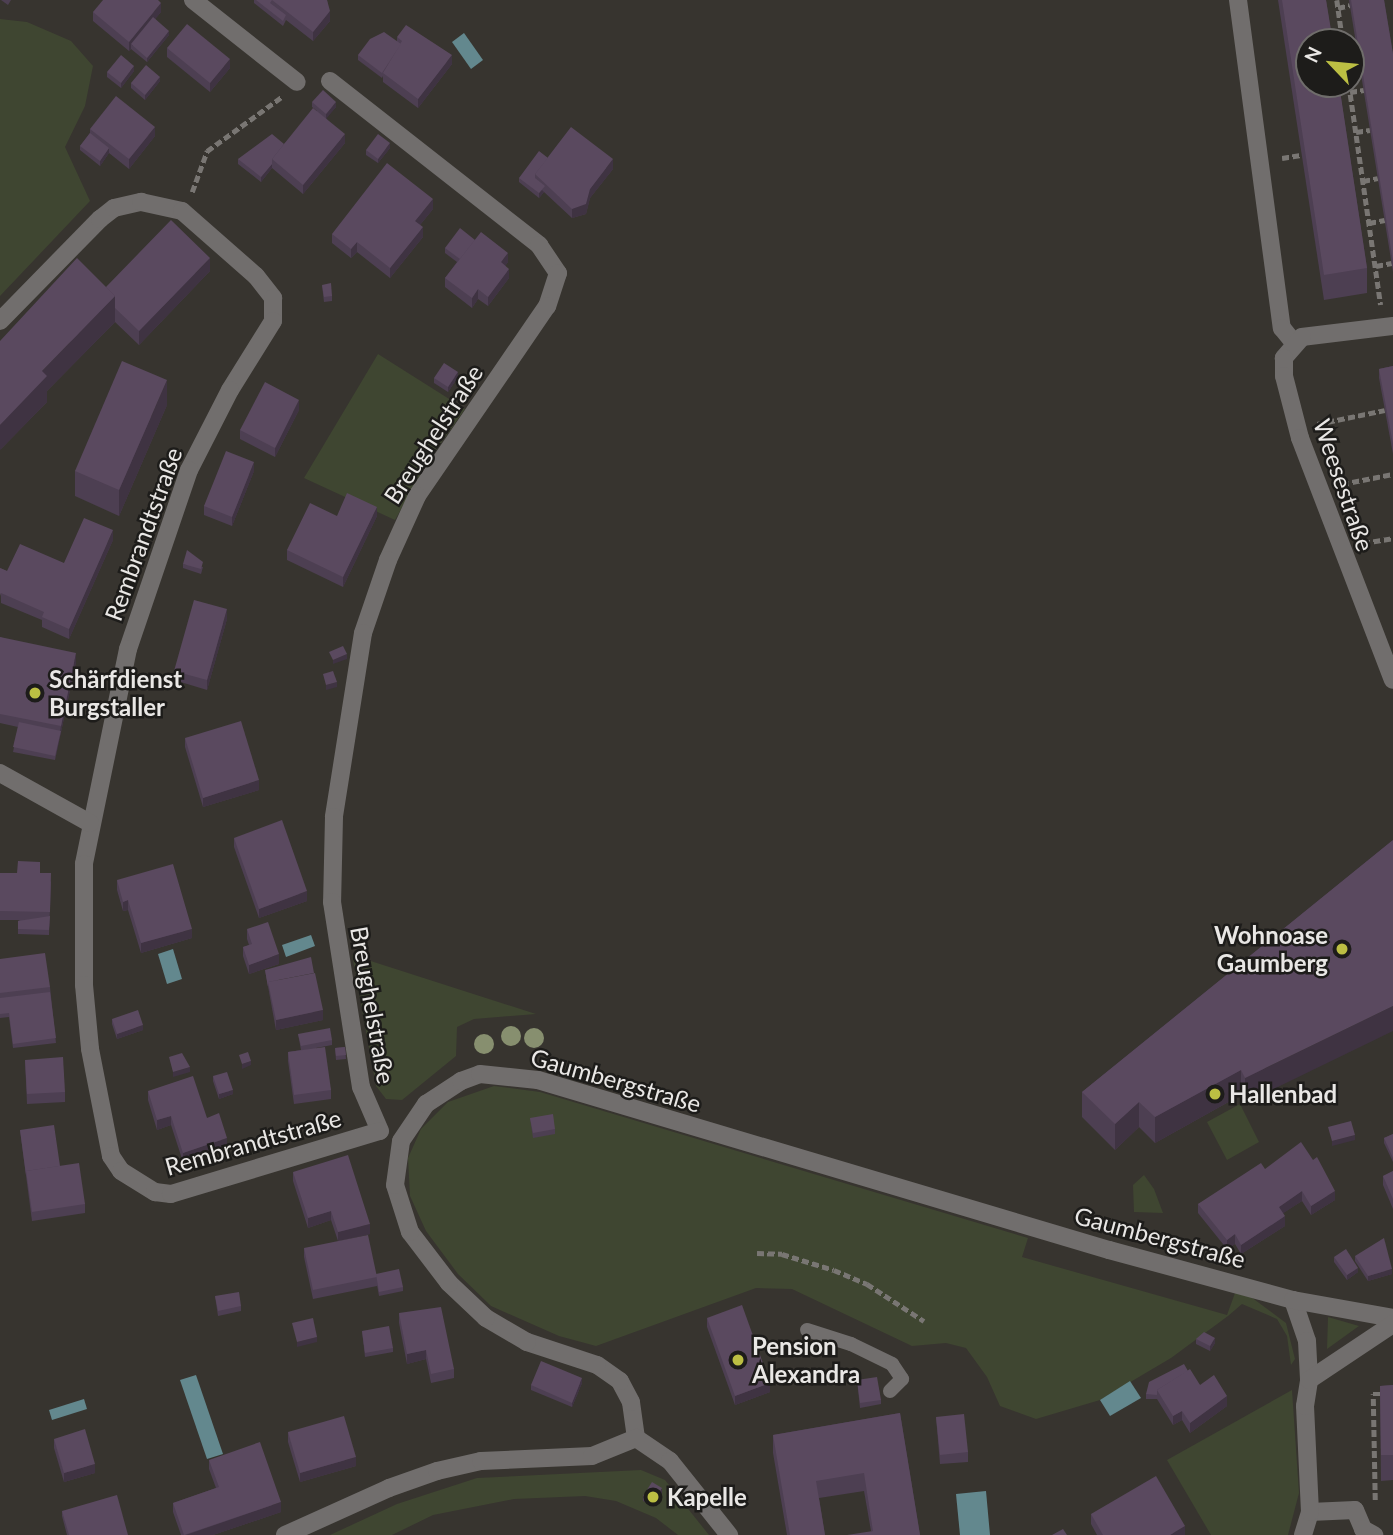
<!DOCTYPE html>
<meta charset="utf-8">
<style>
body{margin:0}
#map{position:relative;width:1393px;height:1535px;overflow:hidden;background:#37342f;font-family:Lato,sans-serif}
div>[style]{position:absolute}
.green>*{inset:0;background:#3f4631}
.water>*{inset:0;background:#63888e}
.path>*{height:4.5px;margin-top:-2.25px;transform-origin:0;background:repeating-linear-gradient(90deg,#797673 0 7px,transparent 0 10.5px)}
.lane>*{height:14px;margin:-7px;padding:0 7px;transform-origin:7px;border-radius:7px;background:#716e6d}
.street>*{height:18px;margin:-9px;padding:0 9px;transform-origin:9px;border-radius:9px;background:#716e6d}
.trees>*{width:20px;height:20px;margin:-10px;border-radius:50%;background:#878f6f}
.wall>*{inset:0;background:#4d3f52}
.shaded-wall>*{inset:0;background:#3f3342}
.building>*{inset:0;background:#5a495f}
.dots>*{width:19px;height:19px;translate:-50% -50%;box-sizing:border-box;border:4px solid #1d1c1a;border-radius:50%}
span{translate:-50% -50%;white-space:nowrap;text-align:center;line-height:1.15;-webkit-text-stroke:5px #1d1c1a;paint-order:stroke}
.street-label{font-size:24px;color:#e9e7e5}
.poi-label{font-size:24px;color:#e9e7e5;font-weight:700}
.left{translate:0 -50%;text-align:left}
.right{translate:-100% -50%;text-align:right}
.north{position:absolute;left:1295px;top:28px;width:70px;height:70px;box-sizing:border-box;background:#1d1c1a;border:2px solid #6f6d6b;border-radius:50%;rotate:296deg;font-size:19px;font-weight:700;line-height:28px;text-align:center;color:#e9e7e5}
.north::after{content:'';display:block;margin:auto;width:24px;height:32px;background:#bcbf43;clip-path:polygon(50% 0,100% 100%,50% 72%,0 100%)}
</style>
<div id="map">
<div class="green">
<div style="clip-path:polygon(0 19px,27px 22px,71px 41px,93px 66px,85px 106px,65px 147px,90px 201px,0 296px)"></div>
<div style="clip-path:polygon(378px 354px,465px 409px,425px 466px,395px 520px,304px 478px)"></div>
<div style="clip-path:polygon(352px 955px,536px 1014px,474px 1019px,457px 1027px,456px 1056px,402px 1100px,386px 1099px,376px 1086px)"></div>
<div style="clip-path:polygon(494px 1086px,540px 1092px,1028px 1238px,1022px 1257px,1227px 1315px,1235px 1293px,1251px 1297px,1286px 1323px,1295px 1359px,1291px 1365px,1287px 1336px,1277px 1319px,1242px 1304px,1228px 1316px,1171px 1358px,1100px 1400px,1036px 1419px,1000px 1406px,987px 1377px,966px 1348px,946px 1343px,912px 1346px,792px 1289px,756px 1288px,596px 1346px,559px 1336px,491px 1306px,458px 1274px,426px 1231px,410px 1196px,408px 1158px,421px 1129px,448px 1102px)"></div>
<div style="clip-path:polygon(1240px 1104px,1259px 1142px,1227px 1160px,1207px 1122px)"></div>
<div style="clip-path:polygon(1144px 1175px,1154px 1189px,1163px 1213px,1134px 1212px,1133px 1185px)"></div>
<div style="clip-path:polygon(1328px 1317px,1359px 1326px,1327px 1349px)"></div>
<div style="clip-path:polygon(1292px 1390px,1299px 1493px,1288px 1535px,1211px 1535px,1167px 1460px)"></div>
<div style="clip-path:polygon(641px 1470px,665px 1480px,709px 1535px,678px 1535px,656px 1518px,616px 1501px,585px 1496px,514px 1499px,433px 1515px,392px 1535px,330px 1535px,397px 1504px,477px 1478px)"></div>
</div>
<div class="water">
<div style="clip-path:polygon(464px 33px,483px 60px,471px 69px,452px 42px)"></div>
<div style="clip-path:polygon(311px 935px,315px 946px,286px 957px,282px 945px)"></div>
<div style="clip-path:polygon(173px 949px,182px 979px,167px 984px,158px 954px)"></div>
<div style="clip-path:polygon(196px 1375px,223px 1454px,207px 1459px,180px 1380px)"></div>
<div style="clip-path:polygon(1130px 1381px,1141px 1398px,1110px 1416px,1100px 1400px)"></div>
<div style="clip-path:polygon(84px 1399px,87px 1409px,52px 1420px,49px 1410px)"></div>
<div style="clip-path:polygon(986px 1491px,990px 1535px,960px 1535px,956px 1494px)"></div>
</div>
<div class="path">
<div style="left:1337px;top:0;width:42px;rotate:81.9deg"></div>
<div style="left:1338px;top:8px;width:12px;rotate:-14deg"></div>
<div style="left:1351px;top:49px;width:6px;rotate:-9deg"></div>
<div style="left:1349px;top:84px;width:223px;rotate:81.8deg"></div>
<div style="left:1350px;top:92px;width:14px;rotate:-8deg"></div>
<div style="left:1356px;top:132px;width:14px;rotate:-8deg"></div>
<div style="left:1282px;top:158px;width:19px;rotate:-9deg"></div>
<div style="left:1363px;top:181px;width:15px;rotate:-11deg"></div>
<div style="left:192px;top:192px;width:44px;rotate:-69.9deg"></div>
<div style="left:207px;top:151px;width:94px;rotate:-35.9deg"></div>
<div style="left:1369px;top:223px;width:16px;rotate:-11deg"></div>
<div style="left:1376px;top:266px;width:16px;rotate:-11deg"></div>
<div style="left:1317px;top:424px;width:69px;rotate:-11.6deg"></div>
<div style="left:1342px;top:484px;width:52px;rotate:-11.1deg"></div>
<div style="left:1363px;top:543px;width:30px;rotate:-9deg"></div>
<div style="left:757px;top:1253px;width:25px;rotate:2deg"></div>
<div style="left:782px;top:1254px;width:54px;rotate:17.1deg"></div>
<div style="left:834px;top:1270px;width:36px;rotate:23deg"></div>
<div style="left:867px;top:1284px;width:68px;rotate:33deg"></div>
<div style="left:1375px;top:1500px;width:106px;rotate:-91.1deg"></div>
<div style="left:1373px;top:1394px;width:20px"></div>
</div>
<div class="lane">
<div style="left:807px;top:1330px;width:46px;rotate:17.7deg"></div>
<div style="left:851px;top:1344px;width:46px;rotate:26deg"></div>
<div style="left:892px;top:1364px;width:18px;rotate:56deg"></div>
<div style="left:902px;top:1379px;width:17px;rotate:135deg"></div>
</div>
<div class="street">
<div style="left:193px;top:0;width:132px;rotate:38.3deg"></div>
<div style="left:1238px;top:0;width:331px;rotate:82.4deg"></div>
<div style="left:1282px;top:328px;width:19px;rotate:51deg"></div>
<div style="left:330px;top:81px;width:266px;rotate:38.1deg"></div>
<div style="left:539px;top:245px;width:34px;rotate:56deg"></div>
<div style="left:558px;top:273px;width:35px;rotate:108deg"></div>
<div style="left:547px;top:306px;width:230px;rotate:124.4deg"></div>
<div style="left:417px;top:496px;width:70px;rotate:114.4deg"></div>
<div style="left:388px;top:560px;width:77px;rotate:108.9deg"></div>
<div style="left:363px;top:633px;width:186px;rotate:99deg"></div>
<div style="left:334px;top:817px;width:85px;rotate:91.3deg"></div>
<div style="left:332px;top:902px;width:187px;rotate:81.1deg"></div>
<div style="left:361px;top:1087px;width:48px;rotate:66.6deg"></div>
<div style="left:0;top:321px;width:143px;rotate:-45.6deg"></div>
<div style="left:100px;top:219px;width:18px;rotate:-38deg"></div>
<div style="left:114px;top:208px;width:28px;rotate:-13deg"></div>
<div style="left:141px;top:202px;width:42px;rotate:12.4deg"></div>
<div style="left:182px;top:211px;width:98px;rotate:41.3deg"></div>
<div style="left:256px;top:276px;width:28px;rotate:52deg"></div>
<div style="left:273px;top:298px;width:23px;rotate:90deg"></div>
<div style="left:273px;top:321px;width:81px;rotate:121.9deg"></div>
<div style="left:230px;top:390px;width:90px;rotate:117.1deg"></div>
<div style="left:189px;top:470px;width:189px;rotate:108.8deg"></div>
<div style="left:128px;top:649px;width:219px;rotate:101.6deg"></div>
<div style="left:84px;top:864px;width:121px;rotate:90deg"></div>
<div style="left:84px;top:985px;width:64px;rotate:84.6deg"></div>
<div style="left:90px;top:1049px;width:109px;rotate:78.9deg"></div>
<div style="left:111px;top:1156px;width:18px;rotate:56deg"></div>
<div style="left:121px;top:1171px;width:40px;rotate:32deg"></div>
<div style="left:155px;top:1192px;width:16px;rotate:7deg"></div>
<div style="left:171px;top:1194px;width:218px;rotate:-16.8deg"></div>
<div style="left:1393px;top:326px;width:92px;rotate:173.1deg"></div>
<div style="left:1302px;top:337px;width:28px;rotate:131deg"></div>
<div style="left:1284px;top:358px;width:18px;rotate:90deg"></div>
<div style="left:1284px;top:376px;width:64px;rotate:75.5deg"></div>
<div style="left:1300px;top:438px;width:259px;rotate:69deg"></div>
<div style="left:0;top:773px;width:103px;rotate:29.1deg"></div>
<div style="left:1293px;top:1300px;width:43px;rotate:71.1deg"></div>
<div style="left:1307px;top:1341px;width:39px;rotate:87deg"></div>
<div style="left:636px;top:1438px;width:36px;rotate:-98deg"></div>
<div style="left:631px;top:1402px;width:24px;rotate:-118deg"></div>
<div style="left:620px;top:1381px;width:28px;rotate:-145deg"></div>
<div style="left:597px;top:1365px;width:74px;rotate:-161.8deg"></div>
<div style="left:527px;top:1342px;width:48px;rotate:-149.7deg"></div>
<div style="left:486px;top:1318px;width:51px;rotate:-136.6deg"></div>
<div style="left:449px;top:1283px;width:64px;rotate:-127.4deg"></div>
<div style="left:410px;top:1232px;width:49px;rotate:-107.7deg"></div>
<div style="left:395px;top:1185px;width:44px;rotate:-82.2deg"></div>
<div style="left:401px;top:1141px;width:45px;rotate:-56deg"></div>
<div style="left:426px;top:1104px;width:42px;rotate:-33.3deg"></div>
<div style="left:461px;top:1081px;width:20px;rotate:-20deg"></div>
<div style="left:480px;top:1074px;width:58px;rotate:5.9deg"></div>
<div style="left:538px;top:1080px;width:596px;rotate:16.58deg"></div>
<div style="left:1109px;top:1250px;width:191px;rotate:15.2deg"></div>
<div style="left:1293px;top:1300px;width:102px;rotate:10.2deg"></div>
<div style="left:636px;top:1438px;width:41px;rotate:34.1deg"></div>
<div style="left:670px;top:1461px;width:95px;rotate:51.4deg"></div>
<div style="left:1310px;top:1512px;width:45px;rotate:-2.5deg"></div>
<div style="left:1355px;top:1510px;width:21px;rotate:67deg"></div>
<div style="left:1363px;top:1529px;width:13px;rotate:29deg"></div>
<div style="left:285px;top:1535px;width:114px;rotate:-24.3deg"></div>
<div style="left:389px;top:1488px;width:51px;rotate:-19.5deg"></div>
<div style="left:437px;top:1471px;width:45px;rotate:-12.8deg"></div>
<div style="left:481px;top:1461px;width:111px;rotate:-2.6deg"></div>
<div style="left:592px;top:1456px;width:48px;rotate:-22.2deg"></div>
<div style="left:1303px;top:1535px;width:24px;rotate:-73deg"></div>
<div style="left:1310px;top:1512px;width:106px;rotate:-92.7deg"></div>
<div style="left:1305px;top:1406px;width:26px;rotate:-81deg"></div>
<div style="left:1309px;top:1380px;width:101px;rotate:-33.7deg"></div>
</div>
<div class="trees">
<div style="left:511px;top:1036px"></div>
<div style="left:534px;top:1038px"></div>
<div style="left:484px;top:1044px"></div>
</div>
<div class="wall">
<div style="clip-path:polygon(1px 0,11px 0,8px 5px)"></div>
<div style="clip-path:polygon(254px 0,327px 0,330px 21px,313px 41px,286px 20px,283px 26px,254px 3px)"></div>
<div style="clip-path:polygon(1278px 0,1326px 0,1367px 268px,1367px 293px,1324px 300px)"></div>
<div style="clip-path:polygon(1349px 0,1384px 0,1393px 54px,1393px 272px)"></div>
<div style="clip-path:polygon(93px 12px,161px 12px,155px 19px,169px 35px,147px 62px,131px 49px,129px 51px,93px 21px)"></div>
<div style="clip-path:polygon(397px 37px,452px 64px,418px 108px,383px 82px,383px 76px,382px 78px,358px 60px,358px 55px,397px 41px)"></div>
<div style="clip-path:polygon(167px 48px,230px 68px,210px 92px,167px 57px)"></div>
<div style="clip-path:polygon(134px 71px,121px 88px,107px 77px,107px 72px)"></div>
<div style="clip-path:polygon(160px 81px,145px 100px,131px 88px,131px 83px)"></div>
<div style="clip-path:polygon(312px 102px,336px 107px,326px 118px,345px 143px,303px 194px,272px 168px,261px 182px,238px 164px,238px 159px,284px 144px,317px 111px,312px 107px)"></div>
<div style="clip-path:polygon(90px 129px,155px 136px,129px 169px,109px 153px,100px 166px,80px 150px,80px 146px,90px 133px)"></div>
<div style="clip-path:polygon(390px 148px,378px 163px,366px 155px,366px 150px)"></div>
<div style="clip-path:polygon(548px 158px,613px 169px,590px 198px,586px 214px,572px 218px,544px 192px,539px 198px,519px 182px,519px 178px)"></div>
<div style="clip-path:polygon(433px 209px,420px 225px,423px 237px,390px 278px,357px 252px,351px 258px,332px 243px,332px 234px)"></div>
<div style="clip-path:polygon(475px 240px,508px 262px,505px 266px,509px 278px,488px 306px,478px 299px,472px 308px,445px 287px,445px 278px,457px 262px,445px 253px,445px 248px)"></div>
<div style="clip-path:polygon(210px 271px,139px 345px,115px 322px,47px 391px,47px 402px,0 450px,106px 287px)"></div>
<div style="clip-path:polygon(322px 285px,332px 296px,332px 301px,324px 302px)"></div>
<div style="clip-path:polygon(1393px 366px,1393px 454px,1379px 378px,1379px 369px)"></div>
<div style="clip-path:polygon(458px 377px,448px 392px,434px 383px,434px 378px)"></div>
<div style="clip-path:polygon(167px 405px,119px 516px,75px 496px,75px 471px)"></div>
<div style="clip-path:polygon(299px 410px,275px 457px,240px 439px,240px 430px)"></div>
<div style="clip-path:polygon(254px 471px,232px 526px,204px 515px,204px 506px)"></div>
<div style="clip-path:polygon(337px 516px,377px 516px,343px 587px,287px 560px,287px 550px)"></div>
<div style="clip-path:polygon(113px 540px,69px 639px,42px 627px,42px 620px,1px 603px,0 568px,7px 571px,64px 563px)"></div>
<div style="clip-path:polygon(183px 564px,203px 567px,201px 574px,183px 568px)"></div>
<div style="clip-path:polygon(227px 619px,207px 690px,174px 680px,174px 671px)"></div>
<div style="clip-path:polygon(0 637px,76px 662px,55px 760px,13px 752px,18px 727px,0 723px)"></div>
<div style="clip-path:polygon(185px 738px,259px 790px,203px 807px,185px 747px)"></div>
<div style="clip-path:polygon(234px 838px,307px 901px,259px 918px,234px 847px)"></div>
<div style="clip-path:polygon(1393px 840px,1245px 1103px,1241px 1095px,1155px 1143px,1139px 1127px,1115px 1150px,1082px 1117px,1082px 1092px)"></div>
<div style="clip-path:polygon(0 873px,40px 873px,51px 882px,49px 935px,18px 934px,18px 921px,20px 920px,0 920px)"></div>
<div style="clip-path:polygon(117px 880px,192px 938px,141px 953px,128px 910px,123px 911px,117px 890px)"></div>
<div style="clip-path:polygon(247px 929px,279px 964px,249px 974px,243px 956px,243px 947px,249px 945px,247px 939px)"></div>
<div style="clip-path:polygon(0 959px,50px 987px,56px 1043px,13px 1048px,9px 1017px,0 1018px)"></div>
<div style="clip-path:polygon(265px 970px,323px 1020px,276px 1030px)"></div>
<div style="clip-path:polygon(112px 1019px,143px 1030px,117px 1039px,112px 1024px)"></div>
<div style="clip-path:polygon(298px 1034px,332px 1040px,332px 1045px,316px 1048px,331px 1090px,331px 1099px,294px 1104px,288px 1061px,288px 1052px,301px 1050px)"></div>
<div style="clip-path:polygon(345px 1047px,346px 1059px,336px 1060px,335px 1048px)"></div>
<div style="clip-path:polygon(25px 1060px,65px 1092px,65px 1102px,27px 1104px)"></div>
<div style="clip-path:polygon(213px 1076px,233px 1094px,219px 1099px,213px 1081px)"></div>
<div style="clip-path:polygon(148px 1091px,207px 1118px,227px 1148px,183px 1162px,171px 1125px,157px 1130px,148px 1100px)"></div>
<div style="clip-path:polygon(530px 1118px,555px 1129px,555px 1134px,533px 1138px)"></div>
<div style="clip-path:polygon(20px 1130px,60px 1166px,85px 1204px,85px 1213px,32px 1221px)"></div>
<div style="clip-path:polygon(1393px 1134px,1393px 1162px,1384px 1143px,1384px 1138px)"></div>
<div style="clip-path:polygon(1265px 1169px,1335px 1200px,1311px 1215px,1302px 1201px,1283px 1213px,1285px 1226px,1241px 1254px,1235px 1244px,1227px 1249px,1198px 1213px,1198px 1204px)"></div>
<div style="clip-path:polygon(1393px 1171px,1393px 1209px,1383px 1185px,1383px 1176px)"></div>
<div style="clip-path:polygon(293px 1172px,370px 1234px,338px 1241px,331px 1220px,308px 1228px,293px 1181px)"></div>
<div style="clip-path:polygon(304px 1248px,376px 1274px,403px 1287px,403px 1291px,379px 1296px,377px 1285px,377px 1286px,313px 1299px,304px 1257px)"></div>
<div style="clip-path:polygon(1355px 1256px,1392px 1274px,1368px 1281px,1355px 1261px)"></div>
<div style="clip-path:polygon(1334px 1257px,1358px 1272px,1347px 1280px,1334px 1262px)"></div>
<div style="clip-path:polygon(215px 1296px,241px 1306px,241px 1311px,218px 1316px)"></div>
<div style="clip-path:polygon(399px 1313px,454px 1369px,454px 1378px,431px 1383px,426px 1359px,407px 1364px,399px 1323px)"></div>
<div style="clip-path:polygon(707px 1318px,770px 1392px,735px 1405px,707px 1327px)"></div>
<div style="clip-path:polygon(362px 1331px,393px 1348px,393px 1352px,365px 1357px)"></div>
<div style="clip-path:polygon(1196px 1339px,1215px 1343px,1210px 1351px,1196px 1344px)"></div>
<div style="clip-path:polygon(1188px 1371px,1200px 1385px,1227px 1406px,1190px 1433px,1182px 1420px,1173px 1425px,1157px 1399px,1146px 1399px,1146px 1394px)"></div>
<div style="clip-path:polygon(857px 1380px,881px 1400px,881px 1404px,860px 1408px)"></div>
<div style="clip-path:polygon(582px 1383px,572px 1407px,531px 1390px,531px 1385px)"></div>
<div style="clip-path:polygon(1393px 1385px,1393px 1480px,1381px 1481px,1380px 1386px)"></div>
<div style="clip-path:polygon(900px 1413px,920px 1535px,871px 1531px,864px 1491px,819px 1498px,825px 1535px,787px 1535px,773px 1453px,773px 1435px)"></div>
<div style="clip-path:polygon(936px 1417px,968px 1452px,968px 1462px,940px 1464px)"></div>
<div style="clip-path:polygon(288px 1432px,356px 1466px,300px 1482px,288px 1442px)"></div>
<div style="clip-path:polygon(54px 1439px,95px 1473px,64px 1482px,54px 1448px)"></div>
<div style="clip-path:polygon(209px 1460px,281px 1512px,213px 1535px,181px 1535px,173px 1512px,173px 1503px,216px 1488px,209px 1469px)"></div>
<div style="clip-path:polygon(662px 1493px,653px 1507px,643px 1501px,643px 1496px)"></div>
<div style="clip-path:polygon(62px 1511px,128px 1535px,67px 1535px,62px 1516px)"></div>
<div style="clip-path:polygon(1091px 1514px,1185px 1535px,1097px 1535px,1091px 1524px)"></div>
</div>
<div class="shaded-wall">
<div style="clip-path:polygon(161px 3px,161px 12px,133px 46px,131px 44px,131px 49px,129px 51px,129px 42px)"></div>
<div style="clip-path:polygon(330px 11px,330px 21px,313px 41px,313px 32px)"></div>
<div style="clip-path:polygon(169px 31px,169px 35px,147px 62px,147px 58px)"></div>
<div style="clip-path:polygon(452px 55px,452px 64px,418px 108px,418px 99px)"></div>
<div style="clip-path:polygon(230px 59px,230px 68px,210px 92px,210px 83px)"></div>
<div style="clip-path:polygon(134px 66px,134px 71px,121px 88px,121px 83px)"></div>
<div style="clip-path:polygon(160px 77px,160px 81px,145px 100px,145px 95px)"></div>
<div style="clip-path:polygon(336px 102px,336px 107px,326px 119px,326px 114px)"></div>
<div style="clip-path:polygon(155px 127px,155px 136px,129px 169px,129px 159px)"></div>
<div style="clip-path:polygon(345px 134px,345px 143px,303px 194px,303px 185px)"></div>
<div style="clip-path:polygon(390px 143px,390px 148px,378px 163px,378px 159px)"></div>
<div style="clip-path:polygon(109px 148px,109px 153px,100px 166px,100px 161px)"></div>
<div style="clip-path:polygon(613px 159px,613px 169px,590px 198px,586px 214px,572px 218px,572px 209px,590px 189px)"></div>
<div style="clip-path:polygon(272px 164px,272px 168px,261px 182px,261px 177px)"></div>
<div style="clip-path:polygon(542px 190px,544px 192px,539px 198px,539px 193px)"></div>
<div style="clip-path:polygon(433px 199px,433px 209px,415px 231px,415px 221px)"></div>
<div style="clip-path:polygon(423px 227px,423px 237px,390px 278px,390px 268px)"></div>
<div style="clip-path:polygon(357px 242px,357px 252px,351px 258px,351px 249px)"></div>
<div style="clip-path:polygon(508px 253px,508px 262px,501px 272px,501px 262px)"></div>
<div style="clip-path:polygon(210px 258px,210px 271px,139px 345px,139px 331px)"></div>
<div style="clip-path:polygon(509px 269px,509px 278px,488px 306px,488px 297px)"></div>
<div style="clip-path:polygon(478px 289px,478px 299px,472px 308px,472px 298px)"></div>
<div style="clip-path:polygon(115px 296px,115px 322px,47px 391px,47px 402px,0 450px,0 425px,42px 371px)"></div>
<div style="clip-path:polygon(458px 372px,458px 377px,448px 392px,448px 387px)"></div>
<div style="clip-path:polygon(167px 380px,167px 405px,119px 516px,119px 490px)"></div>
<div style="clip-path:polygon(299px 400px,299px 410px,275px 457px,275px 448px)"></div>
<div style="clip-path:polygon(254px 462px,254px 471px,232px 526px,232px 517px)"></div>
<div style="clip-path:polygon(377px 507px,377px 516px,343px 587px,343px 577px)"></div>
<div style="clip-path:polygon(113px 530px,113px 540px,69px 639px,69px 629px)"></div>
<div style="clip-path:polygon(227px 609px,227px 619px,207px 690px,207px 680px)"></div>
<div style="clip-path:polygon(76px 653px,76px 662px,55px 760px,61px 726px)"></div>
<div style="clip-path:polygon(347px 654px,347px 659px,333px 664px,333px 660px)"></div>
<div style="clip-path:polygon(337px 682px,337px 687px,326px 690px,326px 685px)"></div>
<div style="clip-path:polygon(259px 780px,259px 790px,203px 807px,203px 798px)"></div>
<div style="clip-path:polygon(307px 891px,307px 901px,259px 918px,259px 909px)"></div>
<div style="clip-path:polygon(128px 900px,128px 910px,123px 911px,123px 902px)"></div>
<div style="clip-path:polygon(192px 929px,192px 938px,141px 953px,141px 943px)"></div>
<div style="clip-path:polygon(279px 954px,279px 964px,249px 974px,249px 965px)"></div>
<div style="clip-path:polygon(1393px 1006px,1393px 1031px,1245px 1103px,1245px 1078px)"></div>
<div style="clip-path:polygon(323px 1010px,323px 1020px,276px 1030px,276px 1020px)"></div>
<div style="clip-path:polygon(143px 1025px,143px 1030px,117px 1039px,117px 1034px)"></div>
<div style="clip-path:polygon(251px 1061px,251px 1065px,242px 1069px,242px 1064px)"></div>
<div style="clip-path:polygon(190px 1067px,190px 1072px,173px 1077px,173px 1072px)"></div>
<div style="clip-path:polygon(1241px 1070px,1241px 1095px,1155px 1143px,1155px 1117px)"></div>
<div style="clip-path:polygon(233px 1090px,233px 1094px,219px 1099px,219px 1094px)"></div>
<div style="clip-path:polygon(1139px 1102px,1139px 1127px,1115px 1150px,1115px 1124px)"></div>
<div style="clip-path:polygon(171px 1116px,171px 1125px,157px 1130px,157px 1120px)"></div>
<div style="clip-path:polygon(1355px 1135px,1355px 1140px,1332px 1146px,1332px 1141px)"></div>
<div style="clip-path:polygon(227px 1138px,227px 1148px,183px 1162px,183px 1153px)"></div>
<div style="clip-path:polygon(1302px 1191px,1302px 1201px,1279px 1216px,1279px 1207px)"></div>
<div style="clip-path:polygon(1335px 1191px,1335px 1200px,1311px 1215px,1311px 1206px)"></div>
<div style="clip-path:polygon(331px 1211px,331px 1220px,308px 1228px,308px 1218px)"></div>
<div style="clip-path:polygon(1285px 1216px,1285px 1226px,1241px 1254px,1241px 1245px)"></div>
<div style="clip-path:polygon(370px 1224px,370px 1234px,338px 1241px,338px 1232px)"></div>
<div style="clip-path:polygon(1235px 1234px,1235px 1244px,1227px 1249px,1227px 1240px)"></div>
<div style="clip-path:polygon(1358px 1268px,1358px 1272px,1347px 1280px,1347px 1275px)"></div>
<div style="clip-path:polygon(1392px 1269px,1392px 1274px,1368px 1281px,1368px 1276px)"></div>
<div style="clip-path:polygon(317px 1337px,317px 1342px,297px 1347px,297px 1342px)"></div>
<div style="clip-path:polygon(1215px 1338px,1215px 1343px,1210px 1351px,1210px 1346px)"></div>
<div style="clip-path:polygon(426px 1350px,426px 1359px,407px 1364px,407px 1354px)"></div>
<div style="clip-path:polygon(582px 1378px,582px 1383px,572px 1407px,572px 1403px)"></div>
<div style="clip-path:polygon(770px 1383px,770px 1392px,735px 1405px,735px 1396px)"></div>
<div style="clip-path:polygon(1227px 1396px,1227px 1406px,1190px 1433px,1190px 1423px)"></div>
<div style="clip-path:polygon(1182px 1411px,1182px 1420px,1173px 1425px,1173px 1416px)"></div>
<div style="clip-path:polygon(356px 1457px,356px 1466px,300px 1482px,300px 1473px)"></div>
<div style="clip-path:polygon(95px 1464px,95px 1473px,64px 1482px,64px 1473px)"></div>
<div style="clip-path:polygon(662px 1488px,662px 1493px,653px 1507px,653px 1502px)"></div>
<div style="clip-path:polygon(281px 1502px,281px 1512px,213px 1535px,186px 1535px)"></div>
<div style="clip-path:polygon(1185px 1526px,1185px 1535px,1170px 1535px)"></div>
</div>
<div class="building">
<div style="clip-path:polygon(103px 0,158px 0,161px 3px,129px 42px,93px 12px)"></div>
<div style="clip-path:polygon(256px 0,272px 0,270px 3px,286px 15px,283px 21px)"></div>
<div style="clip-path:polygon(272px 0,327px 0,330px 11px,313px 32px)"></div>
<div style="clip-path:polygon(1282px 0,1326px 0,1333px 42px,1309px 42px,1309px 84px,1339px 84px,1367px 268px,1324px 275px)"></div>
<div style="clip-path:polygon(1351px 0,1384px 0,1393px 54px,1393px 262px)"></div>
<div style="clip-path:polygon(153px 17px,169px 31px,147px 58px,131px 44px)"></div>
<div style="clip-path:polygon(187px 24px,230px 59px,210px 83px,167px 48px)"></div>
<div style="clip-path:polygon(406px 25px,452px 55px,418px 99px,383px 73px,402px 41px,397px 37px)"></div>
<div style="clip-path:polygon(384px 32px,401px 44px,382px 73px,358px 55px,370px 39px)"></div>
<div style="clip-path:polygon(121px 55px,134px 66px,121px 83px,107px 72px)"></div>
<div style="clip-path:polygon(146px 65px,160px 77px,145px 95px,131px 83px)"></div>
<div style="clip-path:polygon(323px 90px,336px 102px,326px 114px,312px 102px)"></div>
<div style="clip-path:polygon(116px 96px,155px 127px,129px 159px,90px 129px)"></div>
<div style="clip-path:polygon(313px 108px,345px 134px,303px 185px,272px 159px)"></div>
<div style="clip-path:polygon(571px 127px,613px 159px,590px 189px,586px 204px,572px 209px,535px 174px)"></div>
<div style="clip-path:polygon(90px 133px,109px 148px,100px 161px,80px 146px)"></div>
<div style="clip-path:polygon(272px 134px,284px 144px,272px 159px,272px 164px,261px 177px,238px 159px)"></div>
<div style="clip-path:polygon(378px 134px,390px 143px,378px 159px,366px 150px)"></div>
<div style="clip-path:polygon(539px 151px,548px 158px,535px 174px,535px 178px,545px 186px,539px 193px,519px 178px)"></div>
<div style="clip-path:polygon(387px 163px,433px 199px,415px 221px,423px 227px,390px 268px,357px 242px,351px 249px,332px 234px)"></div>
<div style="clip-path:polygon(171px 220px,210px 258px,139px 331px,115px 308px,115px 296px,106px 287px)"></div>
<div style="clip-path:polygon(460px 228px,475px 240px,460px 259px,445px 248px)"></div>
<div style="clip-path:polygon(481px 232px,508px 253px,501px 262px,509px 269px,488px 297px,478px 289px,472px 298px,445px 278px)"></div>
<div style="clip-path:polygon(77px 258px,115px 296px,42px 371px,47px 376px,0 425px,0 341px)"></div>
<div style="clip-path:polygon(331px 283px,332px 296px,324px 297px,322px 285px)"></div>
<div style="clip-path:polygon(122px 361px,167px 380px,119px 490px,75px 471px)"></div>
<div style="clip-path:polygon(444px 363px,458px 372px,448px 387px,434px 378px)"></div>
<div style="clip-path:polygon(1393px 366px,1393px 444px,1379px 369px)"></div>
<div style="clip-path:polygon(265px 382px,299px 400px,275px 448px,240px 430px)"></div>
<div style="clip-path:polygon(226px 451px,254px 462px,232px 517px,204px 506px)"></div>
<div style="clip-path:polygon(347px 493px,377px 507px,343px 577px,287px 550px,310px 503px,337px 516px)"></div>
<div style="clip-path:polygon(84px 518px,113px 530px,69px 629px,42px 617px,44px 612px,1px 593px,0 596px,0 568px,7px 571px,20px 544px,64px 563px)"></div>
<div style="clip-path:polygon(187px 550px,203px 562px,201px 569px,183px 564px)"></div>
<div style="clip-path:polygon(194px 600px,227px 609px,207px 680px,174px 671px)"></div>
<div style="clip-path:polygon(0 637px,76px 653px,61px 726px,0 714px)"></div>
<div style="clip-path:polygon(343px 646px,347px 654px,333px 660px,329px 652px)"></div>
<div style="clip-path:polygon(333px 671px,337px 682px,326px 685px,323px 674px)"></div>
<div style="clip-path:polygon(241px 721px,259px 780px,203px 798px,185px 738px)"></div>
<div style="clip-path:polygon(19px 722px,61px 731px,55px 756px,13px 747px)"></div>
<div style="clip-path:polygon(282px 820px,307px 891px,259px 909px,234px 838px)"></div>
<div style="clip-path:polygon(1393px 840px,1393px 1006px,1245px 1078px,1241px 1070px,1155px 1117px,1139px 1102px,1115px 1124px,1082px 1092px)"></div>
<div style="clip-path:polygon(18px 861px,40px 862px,40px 873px,51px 873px,50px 912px,0 911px,0 873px,17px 873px)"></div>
<div style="clip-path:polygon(173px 864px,192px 929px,141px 943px,128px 900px,123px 902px,117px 880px)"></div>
<div style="clip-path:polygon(50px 916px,49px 930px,18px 929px,18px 921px)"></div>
<div style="clip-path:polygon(268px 922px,279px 954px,249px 965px,243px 947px,252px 944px,247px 929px)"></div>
<div style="clip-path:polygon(45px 953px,50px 987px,0 993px,0 959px)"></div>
<div style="clip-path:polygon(311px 957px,314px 973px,268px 982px,268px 987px,265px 970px)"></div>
<div style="clip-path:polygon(315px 973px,323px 1010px,276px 1020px,268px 982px)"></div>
<div style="clip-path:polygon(50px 992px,56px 1038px,13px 1044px,9px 1013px,0 1014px,0 998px)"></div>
<div style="clip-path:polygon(138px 1010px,143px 1025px,117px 1034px,112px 1019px)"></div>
<div style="clip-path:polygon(330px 1028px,332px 1040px,301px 1046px,298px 1034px)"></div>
<div style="clip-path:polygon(325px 1047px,331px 1090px,294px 1095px,288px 1052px)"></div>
<div style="clip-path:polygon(345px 1047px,346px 1055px,336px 1056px,335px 1048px)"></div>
<div style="clip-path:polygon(248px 1052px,251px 1061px,242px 1064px,239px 1055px)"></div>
<div style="clip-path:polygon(182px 1053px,190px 1067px,173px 1072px,169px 1057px)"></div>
<div style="clip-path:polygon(63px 1057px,65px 1092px,27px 1094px,25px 1060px)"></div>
<div style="clip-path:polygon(227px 1072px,233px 1090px,219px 1094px,213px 1076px)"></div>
<div style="clip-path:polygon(193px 1076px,207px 1118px,219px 1113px,227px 1138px,183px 1153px,171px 1116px,157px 1120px,148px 1091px)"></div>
<div style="clip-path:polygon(553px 1114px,555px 1129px,533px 1133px,530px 1118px)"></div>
<div style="clip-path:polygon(1351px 1121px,1355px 1135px,1332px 1141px,1328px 1127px)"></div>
<div style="clip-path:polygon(54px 1125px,60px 1166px,26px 1171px,26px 1175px,20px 1130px)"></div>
<div style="clip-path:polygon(1393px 1134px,1393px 1158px,1384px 1138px)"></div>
<div style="clip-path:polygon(1301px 1142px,1313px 1160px,1317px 1157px,1335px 1191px,1311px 1206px,1302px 1191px,1279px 1207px,1285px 1216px,1241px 1245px,1235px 1234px,1227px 1240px,1198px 1204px,1261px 1163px,1265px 1169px)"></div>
<div style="clip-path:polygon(348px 1155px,370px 1224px,338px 1232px,331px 1211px,308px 1218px,293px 1172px)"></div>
<div style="clip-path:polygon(79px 1163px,85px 1204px,32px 1212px,26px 1171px)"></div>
<div style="clip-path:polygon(1393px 1171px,1393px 1199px,1383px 1176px)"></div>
<div style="clip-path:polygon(368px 1235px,377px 1277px,313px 1290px,304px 1248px)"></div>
<div style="clip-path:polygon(1384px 1238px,1392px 1269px,1368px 1276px,1355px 1256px)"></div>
<div style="clip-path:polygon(1346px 1249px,1358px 1268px,1347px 1275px,1334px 1257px)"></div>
<div style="clip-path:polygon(399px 1269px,403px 1287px,379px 1292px,376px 1274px)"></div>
<div style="clip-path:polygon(239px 1292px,241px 1306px,218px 1311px,215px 1296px)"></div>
<div style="clip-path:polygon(742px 1305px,770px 1383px,735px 1396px,707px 1318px)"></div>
<div style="clip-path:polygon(441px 1307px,454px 1369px,431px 1374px,426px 1350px,407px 1354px,399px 1313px)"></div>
<div style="clip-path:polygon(313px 1318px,317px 1337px,297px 1342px,292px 1323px)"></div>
<div style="clip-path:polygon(389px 1326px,393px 1348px,365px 1353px,362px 1331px)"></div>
<div style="clip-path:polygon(1204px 1332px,1215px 1338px,1210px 1346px,1196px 1339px)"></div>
<div style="clip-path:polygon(541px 1361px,582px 1378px,572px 1403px,531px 1385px)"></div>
<div style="clip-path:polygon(1184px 1364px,1188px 1371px,1157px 1390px,1157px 1395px,1146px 1394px,1149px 1382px)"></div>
<div style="clip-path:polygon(1190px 1369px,1200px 1385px,1214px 1375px,1227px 1396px,1190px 1423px,1182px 1411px,1173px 1416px,1157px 1390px)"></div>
<div style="clip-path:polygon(877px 1377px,881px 1400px,860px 1403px,857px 1380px)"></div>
<div style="clip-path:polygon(1393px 1385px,1393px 1455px,1381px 1455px,1380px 1386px)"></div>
<div style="clip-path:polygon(900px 1413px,920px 1535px,847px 1535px,873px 1531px,864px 1473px,816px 1481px,825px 1535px,790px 1535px,773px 1435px)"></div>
<div style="clip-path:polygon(964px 1414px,968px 1452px,940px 1455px,936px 1417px)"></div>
<div style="clip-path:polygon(344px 1416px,356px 1457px,300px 1473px,288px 1432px)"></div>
<div style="clip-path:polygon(85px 1429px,95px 1464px,64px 1473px,54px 1439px)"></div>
<div style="clip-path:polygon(260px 1442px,281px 1502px,184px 1535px,173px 1503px,219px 1487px,209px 1460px)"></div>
<div style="clip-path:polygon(1156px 1476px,1185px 1526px,1170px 1535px,1103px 1535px,1091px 1514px)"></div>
<div style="clip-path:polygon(652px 1482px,662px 1488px,653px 1502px,643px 1496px)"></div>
<div style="clip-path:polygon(117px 1495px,128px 1535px,69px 1535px,62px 1511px)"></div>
<div style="clip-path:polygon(1063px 1529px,1067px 1535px,1052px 1535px)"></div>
</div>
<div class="dots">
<div style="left:35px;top:693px;background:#bcbf43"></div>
<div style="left:1342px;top:949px;background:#bcbf43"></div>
<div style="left:1215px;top:1094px;background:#bcbf43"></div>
<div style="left:738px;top:1360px;background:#bcbf43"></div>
<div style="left:653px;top:1497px;background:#bcbf43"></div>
</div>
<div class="street-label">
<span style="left:433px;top:434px;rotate:-57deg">Breughelstraße</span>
<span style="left:1344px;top:485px;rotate:71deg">Weesestraße</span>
<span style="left:143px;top:534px;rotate:-70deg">Rembrandtstraße</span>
<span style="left:373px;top:1005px;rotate:80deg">Breughelstraße</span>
<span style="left:616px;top:1080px;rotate:16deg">Gaumbergstraße</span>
<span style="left:253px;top:1142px;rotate:-16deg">Rembrandtstraße</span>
<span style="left:1160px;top:1237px;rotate:15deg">Gaumbergstraße</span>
</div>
<div class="poi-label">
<span class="left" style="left:49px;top:693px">Schärfdienst<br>Burgstaller</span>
<span class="right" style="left:1328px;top:949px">Wohnoase<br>Gaumberg</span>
<span class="left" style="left:1229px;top:1094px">Hallenbad</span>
<span class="left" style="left:752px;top:1360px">Pension<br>Alexandra</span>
<span class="left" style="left:667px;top:1497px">Kapelle</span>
</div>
<div class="north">N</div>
</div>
